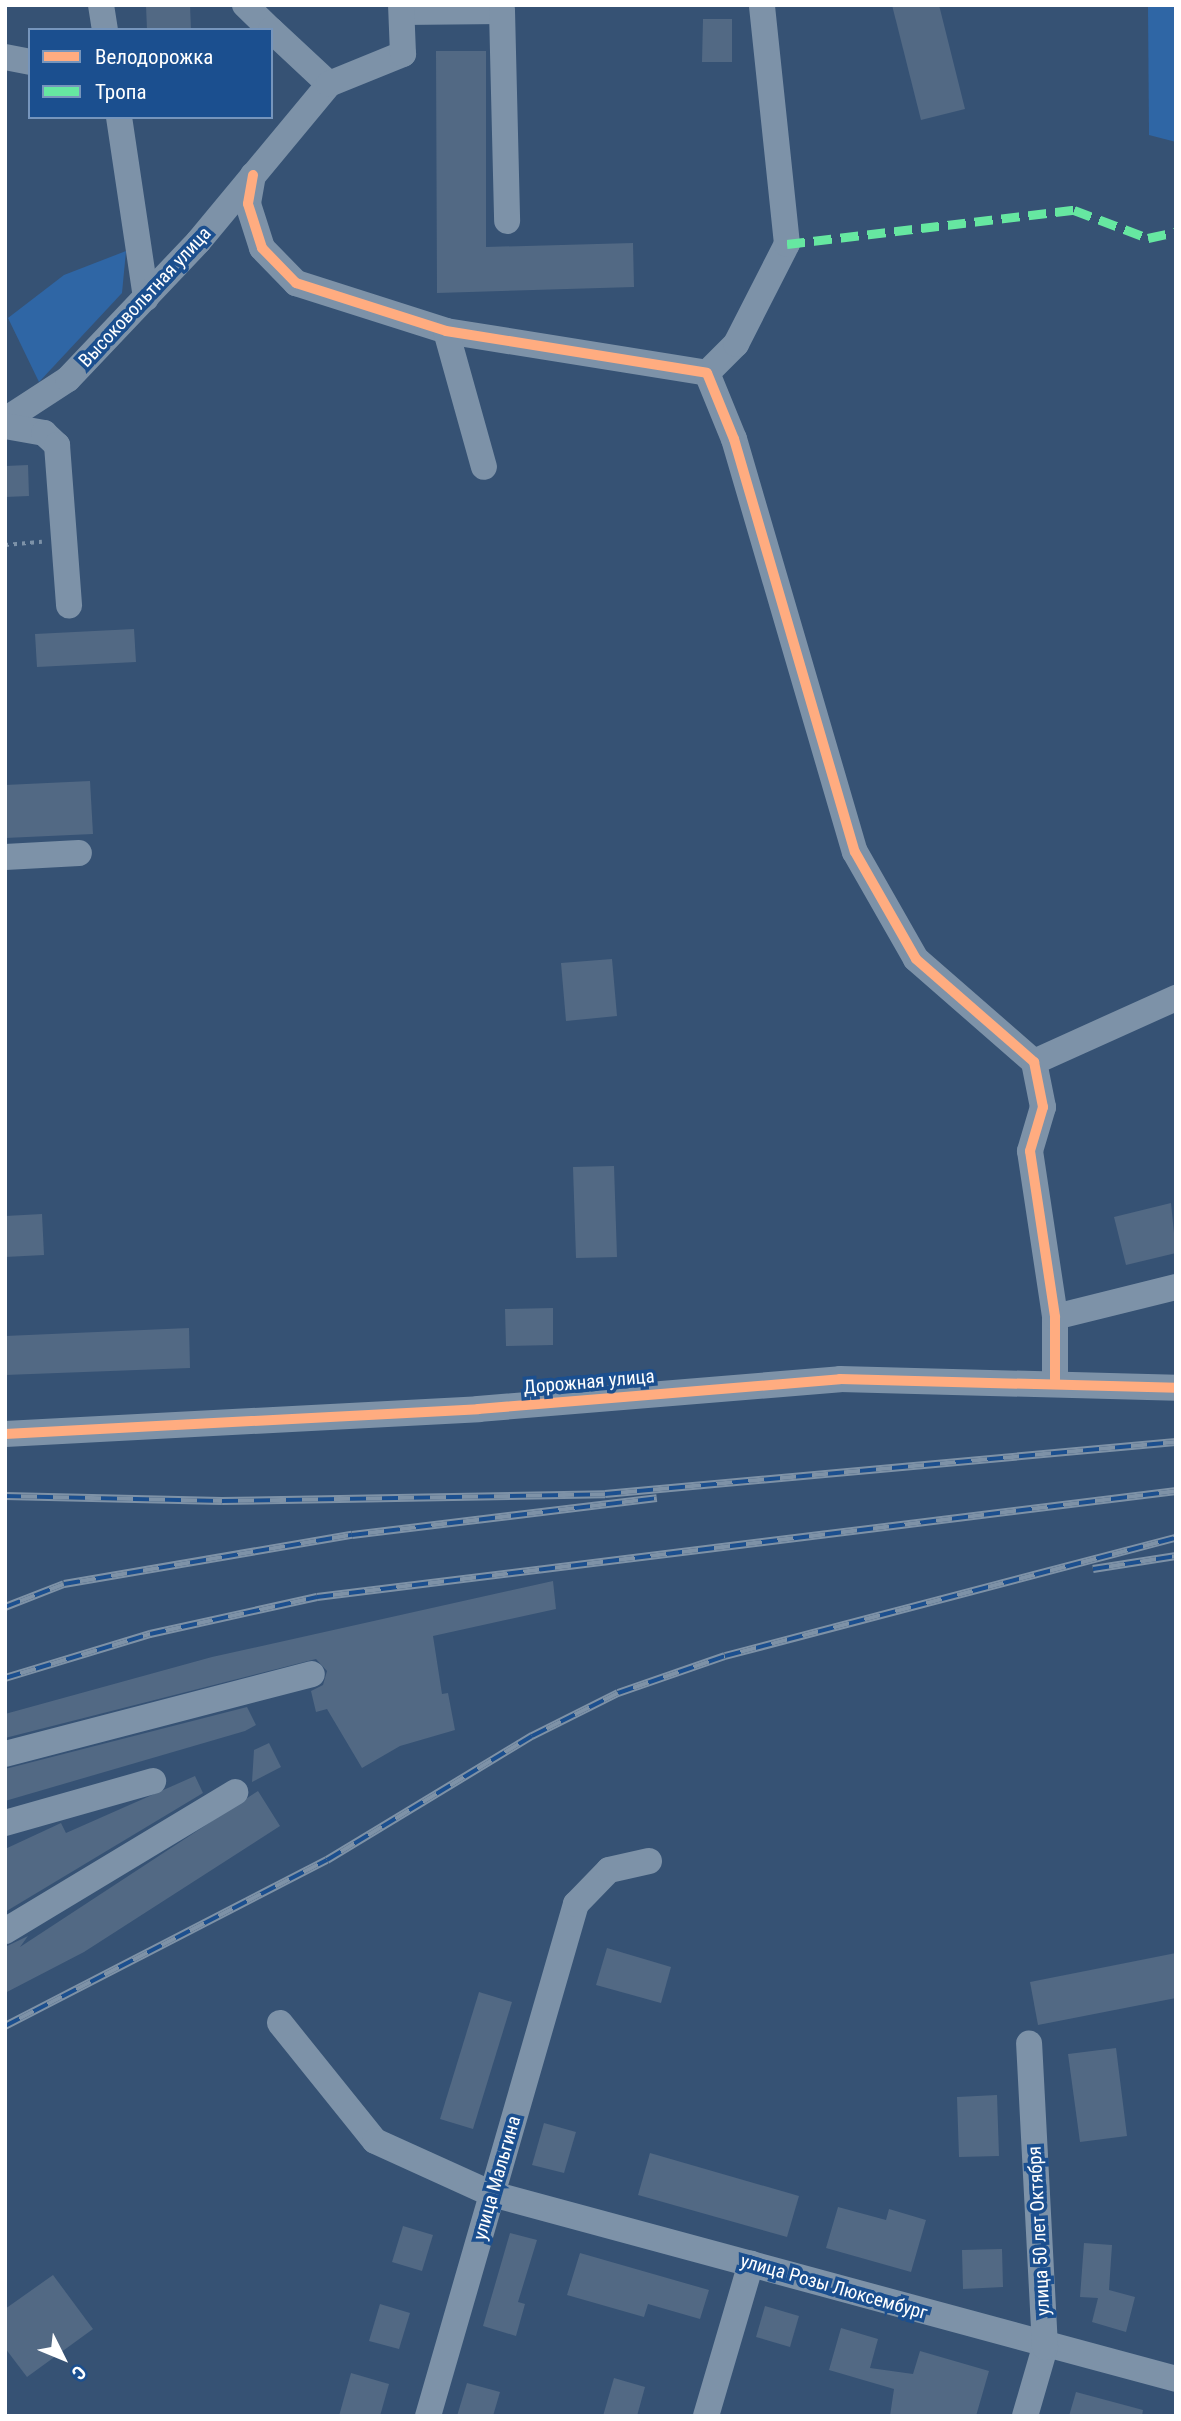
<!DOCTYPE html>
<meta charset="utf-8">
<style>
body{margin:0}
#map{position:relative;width:1181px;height:2421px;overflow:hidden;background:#365274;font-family:"Roboto Condensed",sans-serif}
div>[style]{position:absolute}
.green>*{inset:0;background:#2f66a5}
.building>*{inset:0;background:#526984}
.path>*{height:3.5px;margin-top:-1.75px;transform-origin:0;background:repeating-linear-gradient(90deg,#7d92a8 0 3.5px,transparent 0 8.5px)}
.minor>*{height:26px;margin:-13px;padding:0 13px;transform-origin:13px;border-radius:13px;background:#7d92a8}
.rail>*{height:8px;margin-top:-4px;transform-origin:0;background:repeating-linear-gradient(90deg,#1b4f8f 0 16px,#7e92a7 0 32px);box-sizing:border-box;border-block:2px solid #7e92a7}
.quiet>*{height:9px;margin-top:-4.5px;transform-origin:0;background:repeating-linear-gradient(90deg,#66e7a1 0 18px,transparent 0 27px)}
.cycleway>*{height:10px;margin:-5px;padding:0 5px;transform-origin:5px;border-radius:5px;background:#ffac80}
span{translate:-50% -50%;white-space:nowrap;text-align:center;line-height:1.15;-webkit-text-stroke:7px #1b4f8f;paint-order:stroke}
.street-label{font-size:19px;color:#fff}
.frame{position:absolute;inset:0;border:7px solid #fff;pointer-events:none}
.legend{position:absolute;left:28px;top:28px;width:245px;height:91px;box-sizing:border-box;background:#1b4f8f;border:2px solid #7695bc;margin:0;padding:9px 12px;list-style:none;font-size:21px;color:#fff}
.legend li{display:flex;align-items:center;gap:14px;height:35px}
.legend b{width:35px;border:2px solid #7695bc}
.north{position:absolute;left:28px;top:2323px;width:70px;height:70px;-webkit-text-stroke:5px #1b4f8f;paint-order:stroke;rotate:133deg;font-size:19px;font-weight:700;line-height:28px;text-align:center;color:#fff}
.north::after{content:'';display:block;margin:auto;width:24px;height:32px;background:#fff;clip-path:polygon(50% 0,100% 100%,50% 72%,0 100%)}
</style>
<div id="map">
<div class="green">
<div style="clip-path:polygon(1148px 5px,1176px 5px,1176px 142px,1149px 135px)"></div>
<div style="clip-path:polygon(126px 251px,122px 293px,39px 382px,8px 318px,64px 275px)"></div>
</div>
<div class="building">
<div style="clip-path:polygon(146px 5px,190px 5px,191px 30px,147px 30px)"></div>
<div style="clip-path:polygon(892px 5px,939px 5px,965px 109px,921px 120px)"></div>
<div style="clip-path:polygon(703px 19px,732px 19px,732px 62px,702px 62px)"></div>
<div style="clip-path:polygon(436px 51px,486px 51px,486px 247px,633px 243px,634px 287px,437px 293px)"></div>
<div style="clip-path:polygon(28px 465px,29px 496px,5px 497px,5px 466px)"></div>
<div style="clip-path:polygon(134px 629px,136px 662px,37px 667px,35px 634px)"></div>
<div style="clip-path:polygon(90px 781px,93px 834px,5px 838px,5px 785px)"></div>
<div style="clip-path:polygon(612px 959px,617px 1016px,566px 1021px,561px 963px)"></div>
<div style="clip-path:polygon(614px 1166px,617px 1257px,576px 1258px,573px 1167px)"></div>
<div style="clip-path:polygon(1171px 1203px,1176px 1253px,1126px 1265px,1114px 1217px)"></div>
<div style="clip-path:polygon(42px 1214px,44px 1255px,5px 1257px,5px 1216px)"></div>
<div style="clip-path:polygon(553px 1308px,553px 1345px,506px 1346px,505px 1309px)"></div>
<div style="clip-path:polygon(189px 1328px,190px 1368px,5px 1375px,5px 1336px)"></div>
<div style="clip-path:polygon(553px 1581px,556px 1609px,433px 1636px,442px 1694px,448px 1693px,455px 1730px,400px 1746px,362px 1768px,327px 1709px,316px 1712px,311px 1691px,323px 1685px,327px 1671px,316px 1659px,5px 1738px,5px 1714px,212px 1657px)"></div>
<div style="clip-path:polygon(247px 1707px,256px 1725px,245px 1731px,5px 1801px,5px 1769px)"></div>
<div style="clip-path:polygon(269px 1743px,281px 1767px,252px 1782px,254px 1750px)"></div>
<div style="clip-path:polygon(195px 1776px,203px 1793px,5px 1912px,5px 1849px,61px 1823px,66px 1833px)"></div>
<div style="clip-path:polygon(258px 1791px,280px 1826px,84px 1952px,5px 1993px,5px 1947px,28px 1936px,20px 1947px)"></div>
<div style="clip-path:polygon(607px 1948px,671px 1967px,661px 2003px,596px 1985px)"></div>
<div style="clip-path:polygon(1176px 1953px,1176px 1998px,1038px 2025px,1030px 1982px)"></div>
<div style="clip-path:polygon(479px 1992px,512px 2002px,473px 2129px,440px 2119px)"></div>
<div style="clip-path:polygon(1116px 2048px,1127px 2136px,1080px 2142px,1068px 2054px)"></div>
<div style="clip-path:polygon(997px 2095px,999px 2156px,959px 2157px,957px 2097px)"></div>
<div style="clip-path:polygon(544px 2123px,576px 2132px,564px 2173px,532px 2165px)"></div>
<div style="clip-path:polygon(650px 2153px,799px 2196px,787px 2237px,638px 2195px)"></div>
<div style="clip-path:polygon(838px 2207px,886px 2220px,889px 2209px,926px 2220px,911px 2272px,826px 2248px)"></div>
<div style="clip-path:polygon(403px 2226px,433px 2235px,422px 2271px,392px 2262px)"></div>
<div style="clip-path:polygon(510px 2233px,537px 2240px,518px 2302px,525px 2304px,516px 2336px,483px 2326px)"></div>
<div style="clip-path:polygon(1084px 2243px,1112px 2245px,1109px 2290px,1135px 2297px,1126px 2332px,1092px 2322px,1098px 2298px,1080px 2297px)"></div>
<div style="clip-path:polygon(1002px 2249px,1003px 2287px,963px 2289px,962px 2250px)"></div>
<div style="clip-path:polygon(580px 2253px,709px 2290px,700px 2319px,648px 2304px,644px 2317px,567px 2295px)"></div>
<div style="clip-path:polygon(53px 2275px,93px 2329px,27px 2377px,5px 2348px,5px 2309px)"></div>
<div style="clip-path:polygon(380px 2304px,410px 2313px,399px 2349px,369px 2341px)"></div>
<div style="clip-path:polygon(765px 2306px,799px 2316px,790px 2347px,756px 2337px)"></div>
<div style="clip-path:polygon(841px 2328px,878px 2339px,870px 2368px,913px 2374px,920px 2351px,989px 2371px,976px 2416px,890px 2416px,894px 2389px,829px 2370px)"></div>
<div style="clip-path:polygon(351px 2373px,389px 2384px,380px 2416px,339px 2416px)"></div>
<div style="clip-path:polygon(614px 2378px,645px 2387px,637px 2416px,603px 2416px)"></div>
<div style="clip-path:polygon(467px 2383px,500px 2392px,493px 2416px,457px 2416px)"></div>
<div style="clip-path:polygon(1076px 2392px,1143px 2410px,1142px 2416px,1069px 2416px)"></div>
</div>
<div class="path">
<div style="left:5px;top:545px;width:37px;rotate:-5deg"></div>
</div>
<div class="minor">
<div style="left:101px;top:5px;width:25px;rotate:81deg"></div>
<div style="left:245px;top:5px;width:36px;rotate:44deg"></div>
<div style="left:402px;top:12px;width:100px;rotate:-0.6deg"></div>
<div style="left:502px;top:11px;width:210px;rotate:88.6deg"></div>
<div style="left:271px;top:30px;width:79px;rotate:43deg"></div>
<div style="left:5px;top:57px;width:25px;rotate:11deg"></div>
<div style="left:119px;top:117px;width:183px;rotate:81.5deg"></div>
<div style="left:253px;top:175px;width:29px;rotate:100deg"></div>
<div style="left:248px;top:204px;width:46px;rotate:72.3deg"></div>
<div style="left:262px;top:248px;width:49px;rotate:45.8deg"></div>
<div style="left:296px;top:283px;width:157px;rotate:17.7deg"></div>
<div style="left:446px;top:331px;width:264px;rotate:9.1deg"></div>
<div style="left:707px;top:373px;width:71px;rotate:67.8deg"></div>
<div style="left:734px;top:439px;width:430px;rotate:73.7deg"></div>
<div style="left:855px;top:852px;width:123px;rotate:60.3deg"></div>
<div style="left:916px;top:959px;width:157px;rotate:41.1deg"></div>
<div style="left:1034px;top:1062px;width:46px;rotate:78.7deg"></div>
<div style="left:1043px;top:1107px;width:46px;rotate:106.5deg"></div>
<div style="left:1030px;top:1151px;width:168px;rotate:81.4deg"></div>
<div style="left:1055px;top:1317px;width:66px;rotate:90deg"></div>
<div style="left:446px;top:331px;width:141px;rotate:74.4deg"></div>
<div style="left:707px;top:373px;width:41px;rotate:-45deg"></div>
<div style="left:736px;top:344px;width:112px;rotate:-63deg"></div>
<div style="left:787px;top:244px;width:240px;rotate:-96deg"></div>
<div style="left:5px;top:420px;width:75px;rotate:-33.1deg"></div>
<div style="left:68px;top:379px;width:189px;rotate:-46.5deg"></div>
<div style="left:198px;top:242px;width:205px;rotate:-50.3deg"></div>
<div style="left:329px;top:84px;width:80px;rotate:-22.1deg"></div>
<div style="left:403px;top:54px;width:49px;rotate:-92.3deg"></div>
<div style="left:5px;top:426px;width:40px;rotate:10deg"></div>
<div style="left:44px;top:433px;width:18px;rotate:43deg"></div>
<div style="left:57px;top:445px;width:161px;rotate:85.7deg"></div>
<div style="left:5px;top:857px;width:74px;rotate:-3.1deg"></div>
<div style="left:1034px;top:1062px;width:156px;rotate:-24.3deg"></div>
<div style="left:1055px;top:1317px;width:125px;rotate:-13.9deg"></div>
<div style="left:5px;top:1434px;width:474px;rotate:-3deg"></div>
<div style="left:478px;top:1409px;width:363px;rotate:-4.7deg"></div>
<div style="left:840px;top:1379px;width:336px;rotate:1.5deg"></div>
<div style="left:5px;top:1754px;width:317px;rotate:-14.6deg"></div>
<div style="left:5px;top:1823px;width:154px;rotate:-15.8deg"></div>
<div style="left:5px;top:1931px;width:269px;rotate:-31.1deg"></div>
<div style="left:280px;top:2023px;width:151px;rotate:51.2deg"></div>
<div style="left:375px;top:2141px;width:128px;rotate:24.4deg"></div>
<div style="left:492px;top:2194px;width:709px;rotate:15.13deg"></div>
<div style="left:428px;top:2416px;width:533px;rotate:-73.88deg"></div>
<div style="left:576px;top:1904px;width:47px;rotate:-45.9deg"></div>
<div style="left:609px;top:1870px;width:41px;rotate:-12.7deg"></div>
<div style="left:706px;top:2416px;width:159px;rotate:-73.6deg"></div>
<div style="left:1025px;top:2416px;width:72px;rotate:-73.8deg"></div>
<div style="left:1045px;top:2347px;width:304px;rotate:-93deg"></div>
</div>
<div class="rail">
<div style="left:5px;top:1496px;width:217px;rotate:1.3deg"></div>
<div style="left:222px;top:1501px;width:383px;rotate:-1deg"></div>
<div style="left:605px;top:1494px;width:573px;rotate:-5.2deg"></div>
<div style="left:1093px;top:1569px;width:84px;rotate:-8.9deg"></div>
<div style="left:5px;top:1607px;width:63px;rotate:-21.3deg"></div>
<div style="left:64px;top:1584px;width:292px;rotate:-9.7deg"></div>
<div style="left:352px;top:1535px;width:307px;rotate:-6.9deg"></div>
<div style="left:5px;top:1678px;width:152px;rotate:-16.9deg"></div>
<div style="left:150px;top:1634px;width:171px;rotate:-12.5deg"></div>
<div style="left:317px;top:1597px;width:866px;rotate:-7.03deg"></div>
<div style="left:5px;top:2026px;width:362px;rotate:-27.3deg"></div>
<div style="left:327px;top:1860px;width:240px;rotate:-31.2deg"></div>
<div style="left:532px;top:1736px;width:96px;rotate:-26.6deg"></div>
<div style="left:618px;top:1693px;width:113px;rotate:-19.1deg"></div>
<div style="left:725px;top:1656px;width:466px;rotate:-14.7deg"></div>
</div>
<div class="quiet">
<div style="left:787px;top:244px;width:289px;rotate:-6.8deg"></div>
<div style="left:1074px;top:210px;width:79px;rotate:20.7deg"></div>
<div style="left:1148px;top:238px;width:29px;rotate:-12deg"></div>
</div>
<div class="cycleway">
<div style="left:253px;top:175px;width:29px;rotate:100deg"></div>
<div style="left:248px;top:204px;width:46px;rotate:72.3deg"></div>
<div style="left:262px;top:248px;width:49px;rotate:45.8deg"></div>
<div style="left:296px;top:283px;width:157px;rotate:17.7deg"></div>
<div style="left:446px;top:331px;width:264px;rotate:9.1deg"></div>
<div style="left:707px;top:373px;width:71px;rotate:67.8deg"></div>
<div style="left:734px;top:439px;width:430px;rotate:73.7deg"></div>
<div style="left:855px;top:852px;width:123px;rotate:60.3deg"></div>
<div style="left:916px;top:959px;width:157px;rotate:41.1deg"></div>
<div style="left:1034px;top:1062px;width:46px;rotate:78.7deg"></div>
<div style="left:1043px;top:1107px;width:46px;rotate:106.5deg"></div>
<div style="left:1030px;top:1151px;width:168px;rotate:81.4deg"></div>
<div style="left:1055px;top:1317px;width:66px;rotate:90deg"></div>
<div style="left:5px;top:1434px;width:474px;rotate:-3deg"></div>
<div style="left:478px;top:1409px;width:363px;rotate:-4.7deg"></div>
<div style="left:840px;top:1379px;width:336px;rotate:1.5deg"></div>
</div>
<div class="street-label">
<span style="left:145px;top:297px;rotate:-47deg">Высоковольтная улица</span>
<span style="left:589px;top:1382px;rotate:-5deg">Дорожная улица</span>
<span style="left:497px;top:2178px;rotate:-74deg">улица Мальгина</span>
<span style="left:1039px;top:2231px;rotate:-93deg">улица 50 лет Октября</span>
<span style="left:834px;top:2287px;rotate:16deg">улица Розы Люксембург</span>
</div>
<div class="frame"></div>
<ul class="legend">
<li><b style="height:9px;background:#ffac80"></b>Велодорожка</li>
<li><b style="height:9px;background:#66e7a1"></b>Тропа</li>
</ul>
<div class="north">С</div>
</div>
